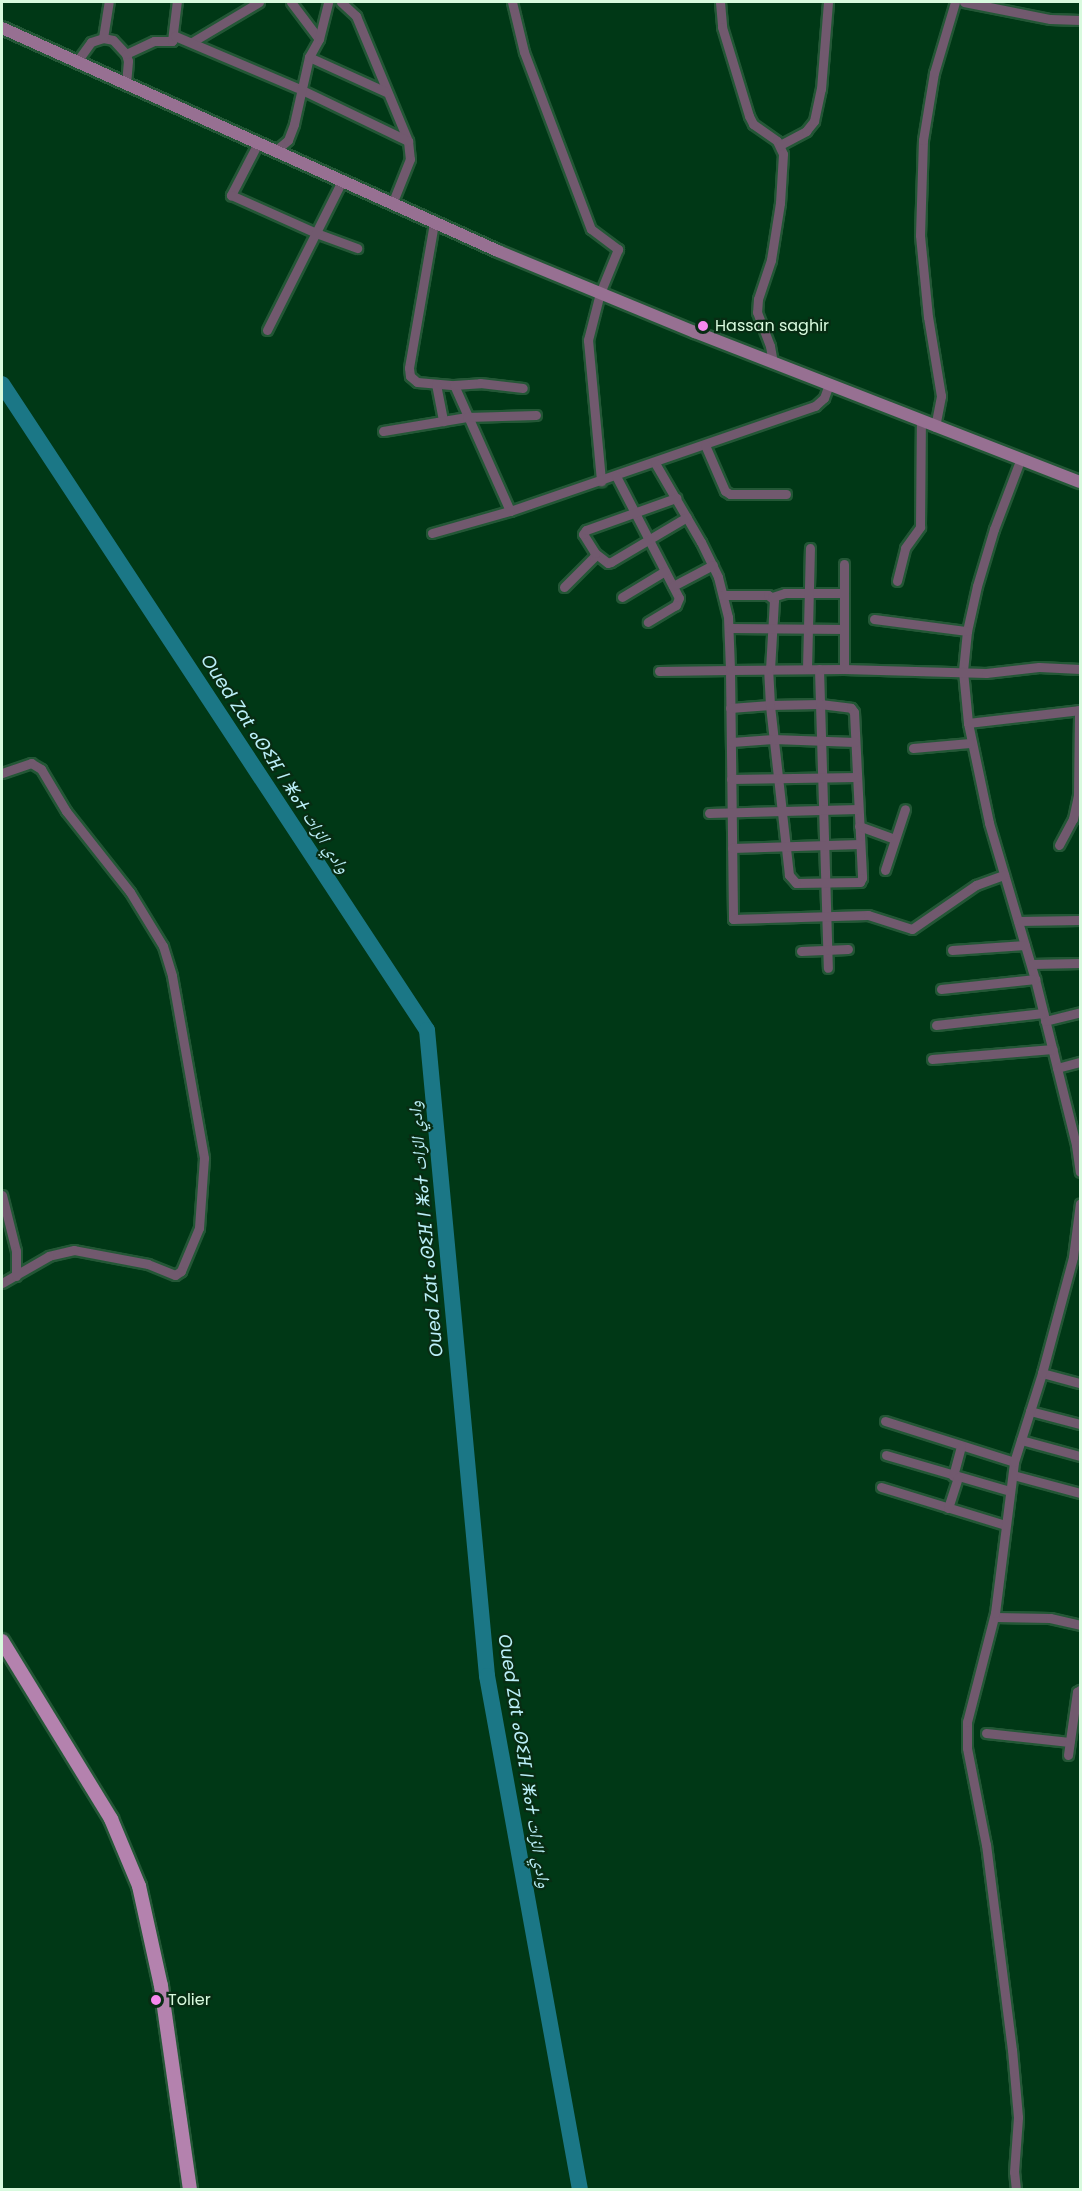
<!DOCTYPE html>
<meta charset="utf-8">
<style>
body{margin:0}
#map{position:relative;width:1082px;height:2191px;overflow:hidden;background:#003816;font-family:Poppins,"Noto Naskh Arabic","Noto Sans Tifinagh",sans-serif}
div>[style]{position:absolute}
.river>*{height:16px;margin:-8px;padding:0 8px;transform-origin:8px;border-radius:8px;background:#1b7786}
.roads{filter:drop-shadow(2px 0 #235736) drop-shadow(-2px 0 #235736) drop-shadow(0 2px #235736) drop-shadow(0 -2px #235736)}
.street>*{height:9px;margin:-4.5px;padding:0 4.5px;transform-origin:4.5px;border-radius:4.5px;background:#71596e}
.secondary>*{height:12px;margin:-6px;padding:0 6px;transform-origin:6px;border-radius:6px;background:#977092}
.primary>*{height:14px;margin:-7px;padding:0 7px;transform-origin:7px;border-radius:7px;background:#b482ae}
.dots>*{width:16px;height:16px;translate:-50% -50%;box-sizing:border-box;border:3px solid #072c13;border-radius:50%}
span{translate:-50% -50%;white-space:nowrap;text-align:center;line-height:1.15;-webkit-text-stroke:4.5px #072c13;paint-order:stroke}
.poi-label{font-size:16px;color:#d8fade}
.left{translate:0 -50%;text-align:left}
.water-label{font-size:18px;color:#bbeff8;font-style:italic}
.frame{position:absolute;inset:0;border:3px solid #d8fade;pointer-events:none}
</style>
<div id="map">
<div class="river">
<div style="left:2px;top:384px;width:773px;rotate:56.66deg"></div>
<div style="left:427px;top:1030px;width:649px;rotate:84.69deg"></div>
<div style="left:487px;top:1676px;width:522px;rotate:79.74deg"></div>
</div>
<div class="roads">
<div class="street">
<div style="left:291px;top:2px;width:46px;rotate:52.9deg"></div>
<div style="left:341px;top:2px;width:21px;rotate:43deg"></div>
<div style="left:356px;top:16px;width:135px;rotate:67.4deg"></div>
<div style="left:408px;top:141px;width:18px;rotate:84deg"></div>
<div style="left:410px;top:159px;width:48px;rotate:111.8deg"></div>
<div style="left:512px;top:2px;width:51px;rotate:76.5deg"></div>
<div style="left:524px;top:52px;width:189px;rotate:69.3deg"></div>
<div style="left:591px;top:229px;width:34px;rotate:37deg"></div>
<div style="left:618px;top:249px;width:48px;rotate:112.2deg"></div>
<div style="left:600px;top:293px;width:49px;rotate:104.3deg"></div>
<div style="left:588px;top:340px;width:142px;rotate:84.7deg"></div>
<div style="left:720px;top:2px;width:25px;rotate:85deg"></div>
<div style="left:722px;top:27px;width:93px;rotate:73.1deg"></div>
<div style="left:749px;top:116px;width:9px;rotate:63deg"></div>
<div style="left:753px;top:124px;width:29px;rotate:35deg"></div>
<div style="left:777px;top:141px;width:14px;rotate:65deg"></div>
<div style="left:783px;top:154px;width:49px;rotate:93.5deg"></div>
<div style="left:780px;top:203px;width:58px;rotate:99deg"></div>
<div style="left:771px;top:260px;width:41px;rotate:108.4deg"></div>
<div style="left:758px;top:299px;width:13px;rotate:94deg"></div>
<div style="left:757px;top:312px;width:36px;rotate:69deg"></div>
<div style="left:770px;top:346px;width:17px;rotate:80deg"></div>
<div style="left:964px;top:2px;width:88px;rotate:11.2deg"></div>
<div style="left:1050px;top:19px;width:30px;rotate:2deg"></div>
<div style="left:103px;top:38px;width:10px;rotate:11deg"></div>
<div style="left:113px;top:40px;width:19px;rotate:47deg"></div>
<div style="left:126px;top:54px;width:7px;rotate:74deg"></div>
<div style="left:128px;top:61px;width:22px;rotate:95deg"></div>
<div style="left:172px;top:41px;width:39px;rotate:-83deg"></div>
<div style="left:192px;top:42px;width:78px;rotate:-30.8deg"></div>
<div style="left:126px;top:54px;width:31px;rotate:-25deg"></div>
<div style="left:154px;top:41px;width:18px"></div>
<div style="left:172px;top:41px;width:6px;rotate:-59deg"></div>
<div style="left:175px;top:36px;width:138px;rotate:23deg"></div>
<div style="left:302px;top:90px;width:118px;rotate:25.7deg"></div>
<div style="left:309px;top:57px;width:85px;rotate:24.4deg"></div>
<div style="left:78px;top:60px;width:22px;rotate:-54deg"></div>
<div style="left:91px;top:42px;width:13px;rotate:-18deg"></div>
<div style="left:103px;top:38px;width:36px;rotate:-81deg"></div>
<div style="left:258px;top:143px;width:59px;rotate:117.4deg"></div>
<div style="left:231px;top:195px;width:93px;rotate:24.1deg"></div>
<div style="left:316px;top:233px;width:44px;rotate:20.1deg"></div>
<div style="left:780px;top:145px;width:30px;rotate:-28deg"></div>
<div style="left:806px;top:131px;width:13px;rotate:-51deg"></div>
<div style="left:814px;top:121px;width:33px;rotate:-78deg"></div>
<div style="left:821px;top:89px;width:87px;rotate:-85.4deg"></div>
<div style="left:275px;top:151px;width:17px;rotate:-40deg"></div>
<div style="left:288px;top:140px;width:17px;rotate:-69deg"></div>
<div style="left:294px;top:124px;width:69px;rotate:-77.4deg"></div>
<div style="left:309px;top:57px;width:21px;rotate:-61deg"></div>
<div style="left:319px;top:39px;width:38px;rotate:-76deg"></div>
<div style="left:434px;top:223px;width:147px;rotate:99.8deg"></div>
<div style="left:409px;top:368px;width:8px;rotate:83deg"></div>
<div style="left:410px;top:376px;width:9px;rotate:41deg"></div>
<div style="left:417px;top:382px;width:37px;rotate:5deg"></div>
<div style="left:454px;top:385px;width:138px;rotate:66deg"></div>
<div style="left:510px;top:511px;width:323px;rotate:-19deg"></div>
<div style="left:815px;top:406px;width:12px;rotate:-42deg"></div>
<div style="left:824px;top:398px;width:15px;rotate:-70deg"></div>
<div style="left:267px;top:330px;width:167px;rotate:-63.3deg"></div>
<div style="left:436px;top:384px;width:38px;rotate:79deg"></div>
<div style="left:454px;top:385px;width:26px;rotate:-4deg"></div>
<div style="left:480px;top:383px;width:43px;rotate:6.6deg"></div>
<div style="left:935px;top:427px;width:32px;rotate:-79deg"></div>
<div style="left:941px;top:396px;width:80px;rotate:-99.3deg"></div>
<div style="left:928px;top:317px;width:82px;rotate:-95.6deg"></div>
<div style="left:920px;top:235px;width:95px;rotate:-88.2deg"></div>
<div style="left:923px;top:140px;width:68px;rotate:-80.7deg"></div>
<div style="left:934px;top:73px;width:74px;rotate:-73.5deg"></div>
<div style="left:383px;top:431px;width:85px;rotate:-9.5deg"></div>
<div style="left:467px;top:417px;width:69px;rotate:-1.7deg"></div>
<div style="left:705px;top:445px;width:50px;rotate:66.5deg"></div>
<div style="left:725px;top:491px;width:6px;rotate:31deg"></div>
<div style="left:730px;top:494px;width:56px"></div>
<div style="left:1021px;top:458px;width:76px;rotate:110.8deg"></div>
<div style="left:994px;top:529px;width:59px;rotate:106.6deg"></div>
<div style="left:977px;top:586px;width:46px;rotate:102.5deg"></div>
<div style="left:967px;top:631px;width:40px;rotate:95.7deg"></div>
<div style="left:963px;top:671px;width:52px;rotate:84.5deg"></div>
<div style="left:968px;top:723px;width:102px;rotate:78.1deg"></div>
<div style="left:989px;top:823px;width:163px;rotate:73.6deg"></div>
<div style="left:1035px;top:979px;width:171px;rotate:76.1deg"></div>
<div style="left:1076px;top:1145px;width:27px;rotate:82deg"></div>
<div style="left:655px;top:463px;width:91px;rotate:59.8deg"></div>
<div style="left:701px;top:542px;width:39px;rotate:64deg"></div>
<div style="left:718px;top:577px;width:41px;rotate:76deg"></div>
<div style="left:728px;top:617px;width:53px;rotate:87.8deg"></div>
<div style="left:730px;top:670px;width:114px;rotate:-0.5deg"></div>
<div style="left:844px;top:669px;width:142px;rotate:1.6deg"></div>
<div style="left:986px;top:673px;width:53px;rotate:-6.5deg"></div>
<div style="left:1039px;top:667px;width:41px;rotate:2.8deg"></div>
<div style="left:616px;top:476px;width:137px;rotate:62.7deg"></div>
<div style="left:679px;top:598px;width:8px;rotate:113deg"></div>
<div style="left:676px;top:605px;width:33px;rotate:149deg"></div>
<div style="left:432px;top:533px;width:81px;rotate:-15.8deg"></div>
<div style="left:595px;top:553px;width:16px;rotate:38deg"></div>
<div style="left:608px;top:563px;width:3px;rotate:-18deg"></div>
<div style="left:611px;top:562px;width:88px;rotate:-30.6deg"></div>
<div style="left:897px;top:581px;width:34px;rotate:-76deg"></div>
<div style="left:905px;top:548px;width:26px;rotate:-54deg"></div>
<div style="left:920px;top:527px;width:106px;rotate:-89.5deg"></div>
<div style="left:673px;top:586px;width:45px;rotate:-27.7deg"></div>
<div style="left:564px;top:587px;width:42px;rotate:-45deg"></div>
<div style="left:594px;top:557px;width:4px;rotate:-76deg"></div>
<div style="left:595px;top:553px;width:22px;rotate:-122deg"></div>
<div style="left:583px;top:534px;width:5px;rotate:-53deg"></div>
<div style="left:586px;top:530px;width:96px;rotate:-19.6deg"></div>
<div style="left:723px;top:595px;width:45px"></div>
<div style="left:768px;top:595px;width:8px;rotate:40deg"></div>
<div style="left:774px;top:600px;width:69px;rotate:93.3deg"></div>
<div style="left:622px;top:597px;width:50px;rotate:-31.2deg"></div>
<div style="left:772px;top:597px;width:14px;rotate:-17deg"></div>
<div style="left:785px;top:593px;width:59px"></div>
<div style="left:874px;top:619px;width:94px;rotate:7.4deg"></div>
<div style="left:729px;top:628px;width:115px;rotate:0.5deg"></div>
<div style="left:807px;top:669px;width:121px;rotate:-88.6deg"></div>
<div style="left:819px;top:669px;width:299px;rotate:88.3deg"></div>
<div style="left:844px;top:669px;width:105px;rotate:-90deg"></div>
<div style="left:659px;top:671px;width:71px;rotate:-0.8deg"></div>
<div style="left:730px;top:670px;width:249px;rotate:89.3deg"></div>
<div style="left:733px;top:919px;width:135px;rotate:-1.7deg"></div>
<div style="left:868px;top:915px;width:46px;rotate:17.7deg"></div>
<div style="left:912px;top:929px;width:78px;rotate:-34.5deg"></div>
<div style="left:976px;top:885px;width:30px;rotate:-20deg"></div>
<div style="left:730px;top:708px;width:40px;rotate:-4.3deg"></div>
<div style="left:770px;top:705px;width:50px;rotate:-1.1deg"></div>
<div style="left:820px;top:704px;width:31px;rotate:7deg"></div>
<div style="left:851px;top:708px;width:5px;rotate:53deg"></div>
<div style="left:854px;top:712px;width:166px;rotate:87.2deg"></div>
<div style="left:862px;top:878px;width:4px;rotate:117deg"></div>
<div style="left:860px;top:882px;width:64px;rotate:179.1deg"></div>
<div style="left:796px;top:883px;width:11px;rotate:-131deg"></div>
<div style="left:789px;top:875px;width:171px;rotate:-96.4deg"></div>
<div style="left:770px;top:705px;width:36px;rotate:-93deg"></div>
<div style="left:968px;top:723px;width:113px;rotate:-6.6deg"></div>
<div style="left:732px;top:742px;width:41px;rotate:-4.2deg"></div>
<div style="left:773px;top:739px;width:82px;rotate:2.1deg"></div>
<div style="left:913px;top:748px;width:57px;rotate:-5deg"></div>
<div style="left:2px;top:773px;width:31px;rotate:-19deg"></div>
<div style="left:31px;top:763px;width:12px;rotate:31deg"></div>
<div style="left:41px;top:769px;width:49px;rotate:59.2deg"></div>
<div style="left:66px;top:811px;width:103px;rotate:51.7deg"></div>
<div style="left:130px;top:892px;width:63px;rotate:58.6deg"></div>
<div style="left:163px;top:946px;width:31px;rotate:73deg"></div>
<div style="left:172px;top:976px;width:185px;rotate:80deg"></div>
<div style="left:204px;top:1158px;width:70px;rotate:94.1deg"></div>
<div style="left:199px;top:1228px;width:47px;rotate:112.7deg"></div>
<div style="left:181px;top:1271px;width:7px;rotate:146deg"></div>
<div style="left:175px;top:1275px;width:29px;rotate:-158deg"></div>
<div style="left:148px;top:1264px;width:75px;rotate:-169.3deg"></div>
<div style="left:74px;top:1250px;width:26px;rotate:167deg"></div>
<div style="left:49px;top:1256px;width:54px;rotate:150.1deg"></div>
<div style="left:731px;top:779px;width:126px;rotate:-0.9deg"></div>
<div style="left:709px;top:813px;width:149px;rotate:-1.5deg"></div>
<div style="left:859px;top:826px;width:38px;rotate:20deg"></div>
<div style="left:1059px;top:845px;width:30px;rotate:-62deg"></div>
<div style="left:1073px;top:819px;width:24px;rotate:-78deg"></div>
<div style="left:1078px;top:796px;width:86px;rotate:-89.3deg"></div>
<div style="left:732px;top:848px;width:128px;rotate:-1.8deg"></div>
<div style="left:885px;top:870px;width:64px;rotate:-71.8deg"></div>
<div style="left:1018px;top:921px;width:62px;rotate:-0.9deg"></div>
<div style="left:952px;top:950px;width:73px;rotate:-3.9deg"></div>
<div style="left:801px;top:951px;width:47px;rotate:-2.4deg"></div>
<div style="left:1031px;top:964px;width:49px;rotate:-1.2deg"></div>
<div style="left:941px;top:989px;width:95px;rotate:-6.1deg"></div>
<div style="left:1045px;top:1021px;width:36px;rotate:-14deg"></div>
<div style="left:936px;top:1025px;width:108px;rotate:-6.4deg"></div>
<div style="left:932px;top:1059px;width:121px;rotate:-4.7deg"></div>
<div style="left:1057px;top:1068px;width:24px;rotate:-15deg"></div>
<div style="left:2px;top:1195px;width:58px;rotate:76deg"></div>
<div style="left:16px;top:1251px;width:25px;rotate:90deg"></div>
<div style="left:1042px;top:1373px;width:39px;rotate:15deg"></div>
<div style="left:1030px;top:1411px;width:52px;rotate:14.6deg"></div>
<div style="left:885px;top:1421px;width:135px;rotate:17.6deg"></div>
<div style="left:1021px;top:1440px;width:61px;rotate:15.2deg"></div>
<div style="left:886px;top:1455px;width:129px;rotate:16.2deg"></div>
<div style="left:1013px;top:1475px;width:69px;rotate:15deg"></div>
<div style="left:953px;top:1476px;width:31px;rotate:-75deg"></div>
<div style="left:881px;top:1487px;width:130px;rotate:17deg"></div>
<div style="left:948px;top:1508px;width:32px;rotate:-72deg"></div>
<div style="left:995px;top:1617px;width:55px;rotate:1deg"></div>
<div style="left:1050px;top:1618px;width:31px;rotate:13deg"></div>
<div style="left:986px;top:1733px;width:84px;rotate:6.1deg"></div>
<div style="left:1068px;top:1755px;width:64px;rotate:-81.9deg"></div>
<div style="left:1077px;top:1692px;width:4px;rotate:-34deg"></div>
<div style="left:1016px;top:2190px;width:18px;rotate:-96deg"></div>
<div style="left:1014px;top:2172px;width:55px;rotate:-85.8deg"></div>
<div style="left:1018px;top:2117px;width:67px;rotate:-95.1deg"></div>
<div style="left:1012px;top:2050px;width:207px;rotate:-97.2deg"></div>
<div style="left:986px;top:1845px;width:99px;rotate:-101.1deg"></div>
<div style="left:967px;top:1748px;width:26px;rotate:-90deg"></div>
<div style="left:967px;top:1722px;width:113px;rotate:-75.6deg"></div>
<div style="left:995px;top:1613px;width:152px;rotate:-82.8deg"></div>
<div style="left:1014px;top:1462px;width:93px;rotate:-72.5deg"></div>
<div style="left:1042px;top:1373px;width:120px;rotate:-75deg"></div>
<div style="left:1073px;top:1257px;width:54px;rotate:-82.6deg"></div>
</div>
<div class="secondary">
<div style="left:2px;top:28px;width:544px;rotate:24.21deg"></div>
<div style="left:498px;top:251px;width:213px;rotate:22.4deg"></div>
<div style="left:695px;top:332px;width:413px;rotate:21.3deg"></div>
</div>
<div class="primary">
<div style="left:2px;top:1641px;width:209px;rotate:58.5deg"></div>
<div style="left:111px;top:1819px;width:73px;rotate:67.3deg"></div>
<div style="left:139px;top:1886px;width:102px;rotate:77.6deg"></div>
<div style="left:161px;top:1986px;width:206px;rotate:81.9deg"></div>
</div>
</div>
<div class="dots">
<div style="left:703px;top:326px;background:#f688ed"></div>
<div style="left:156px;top:2000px;background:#f688ed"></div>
</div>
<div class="poi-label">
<span class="left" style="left:715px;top:326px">Hassan saghir</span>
<span class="left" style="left:168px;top:2000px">Tolier</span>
</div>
<div class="water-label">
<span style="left:275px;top:764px;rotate:57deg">Oued Zat ⴰⵙⵉⴼ ⵏ ⵥⴰⵜ وادي الزات</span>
<span style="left:426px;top:1229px;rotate:-95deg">Oued Zat ⴰⵙⵉⴼ ⵏ ⵥⴰⵜ وادي الزات</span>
<span style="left:524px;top:1761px;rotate:81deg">Oued Zat ⴰⵙⵉⴼ ⵏ ⵥⴰⵜ وادي الزات</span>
</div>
<div class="frame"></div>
</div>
